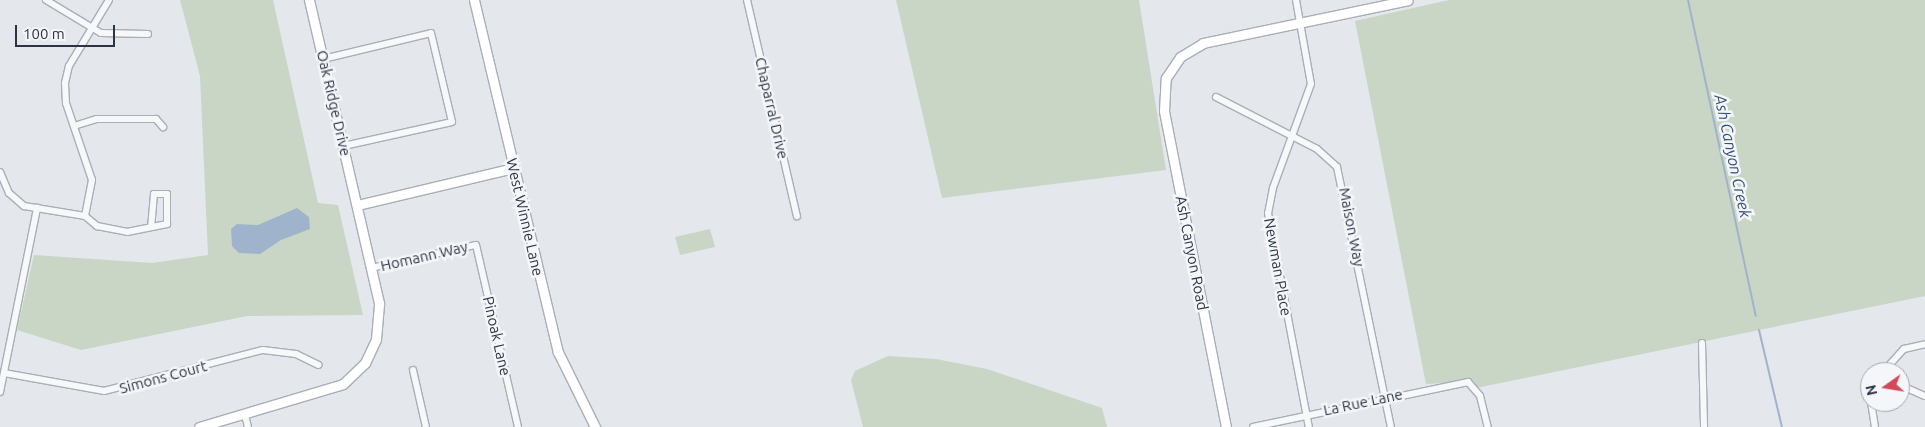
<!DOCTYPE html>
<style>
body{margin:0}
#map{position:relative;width:1925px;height:427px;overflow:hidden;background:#e4e7ec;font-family:Ubuntu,sans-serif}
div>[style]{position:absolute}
.green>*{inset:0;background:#c9d6c5}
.water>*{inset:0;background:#9fb4cc}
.stream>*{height:2px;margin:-1px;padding:0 1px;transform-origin:1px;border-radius:1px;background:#9fb4cc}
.roads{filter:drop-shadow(1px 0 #a9aeb7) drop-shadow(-1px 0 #a9aeb7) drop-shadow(0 1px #a9aeb7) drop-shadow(0 -1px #a9aeb7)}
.street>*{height:6px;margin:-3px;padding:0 3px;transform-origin:3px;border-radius:3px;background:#f7f8fa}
.secondary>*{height:9px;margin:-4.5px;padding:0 4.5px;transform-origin:4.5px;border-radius:4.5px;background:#fff}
span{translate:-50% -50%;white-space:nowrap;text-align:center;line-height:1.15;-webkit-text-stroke:5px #f4f6f9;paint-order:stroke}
.street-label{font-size:15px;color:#2b3445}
.water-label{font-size:16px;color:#34527a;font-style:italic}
.north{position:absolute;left:1860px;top:362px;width:50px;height:50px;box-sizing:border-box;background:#f4f6f9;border:1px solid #a4a8b1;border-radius:50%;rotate:257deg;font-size:14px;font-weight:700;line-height:20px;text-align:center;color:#2b3445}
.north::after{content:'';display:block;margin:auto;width:18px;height:22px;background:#d1495b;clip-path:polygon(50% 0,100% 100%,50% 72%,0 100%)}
.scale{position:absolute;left:15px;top:25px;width:100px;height:22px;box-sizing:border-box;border:2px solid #2b3445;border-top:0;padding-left:6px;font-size:15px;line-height:18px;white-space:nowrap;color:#2b3445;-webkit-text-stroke:4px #f4f6f9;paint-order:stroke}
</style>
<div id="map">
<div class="green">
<div style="clip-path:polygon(180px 0,273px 0,318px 203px,338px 205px,363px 315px,247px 316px,81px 350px,17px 330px,34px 255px,152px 263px,208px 255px,200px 76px)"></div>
<div style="clip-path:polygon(896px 0,1139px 0,1166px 170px,942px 198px)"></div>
<div style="clip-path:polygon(1449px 0,1925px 0,1925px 296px,1476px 388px,1458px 382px,1426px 384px,1355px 21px)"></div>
<div style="clip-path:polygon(710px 229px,715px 247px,680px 255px,675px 237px)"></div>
<div style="clip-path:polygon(888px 356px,936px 359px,987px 369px,1102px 408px,1107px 427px,863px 427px,851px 380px,855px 371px)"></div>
</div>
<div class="water">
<div style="clip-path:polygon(297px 208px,309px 217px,310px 229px,281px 240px,260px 254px,239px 253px,232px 246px,231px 229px,237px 224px,258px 225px)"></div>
</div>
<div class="stream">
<div style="left:1688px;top:0;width:323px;rotate:77.9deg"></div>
<div style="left:1759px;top:330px;width:100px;rotate:76.7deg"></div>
</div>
<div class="roads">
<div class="street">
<div style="left:46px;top:0;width:64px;rotate:31deg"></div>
<div style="left:101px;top:33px;width:47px;rotate:1.2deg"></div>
<div style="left:747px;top:0;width:222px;rotate:77deg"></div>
<div style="left:1296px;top:0;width:85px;rotate:79.9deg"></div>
<div style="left:1311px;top:84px;width:111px;rotate:110.1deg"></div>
<div style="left:1273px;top:188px;width:25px;rotate:101deg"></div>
<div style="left:1268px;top:213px;width:218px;rotate:79.2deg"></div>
<div style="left:323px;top:59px;width:111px;rotate:-13.5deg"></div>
<div style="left:431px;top:33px;width:91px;rotate:76.7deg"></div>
<div style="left:452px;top:122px;width:111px;rotate:167.5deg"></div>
<div style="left:1216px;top:97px;width:114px;rotate:27.2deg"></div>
<div style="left:1317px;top:149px;width:27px;rotate:42deg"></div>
<div style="left:1337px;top:167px;width:266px;rotate:78.3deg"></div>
<div style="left:74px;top:126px;width:24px;rotate:-17deg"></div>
<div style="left:97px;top:119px;width:59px"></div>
<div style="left:156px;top:119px;width:11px;rotate:49deg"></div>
<div style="left:0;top:172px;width:23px;rotate:67deg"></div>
<div style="left:9px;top:193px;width:20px;rotate:41deg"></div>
<div style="left:24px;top:206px;width:62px;rotate:9.3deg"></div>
<div style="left:85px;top:216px;width:16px;rotate:40deg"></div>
<div style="left:97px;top:226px;width:31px;rotate:11deg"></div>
<div style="left:127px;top:232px;width:41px;rotate:-11.3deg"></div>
<div style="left:167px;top:224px;width:30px;rotate:-90deg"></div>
<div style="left:167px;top:194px;width:13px;rotate:180deg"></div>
<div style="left:154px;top:194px;width:33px;rotate:95deg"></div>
<div style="left:85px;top:216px;width:37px;rotate:-79deg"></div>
<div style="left:92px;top:180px;width:81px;rotate:-108.7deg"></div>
<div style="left:66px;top:103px;width:20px;rotate:-93deg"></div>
<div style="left:65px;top:83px;width:17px;rotate:-77deg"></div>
<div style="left:69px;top:66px;width:77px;rotate:-58.8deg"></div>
<div style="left:371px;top:268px;width:107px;rotate:-12.4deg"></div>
<div style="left:476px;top:245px;width:187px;rotate:77deg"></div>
<div style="left:1702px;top:343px;width:84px;rotate:88.6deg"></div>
<div style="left:413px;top:370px;width:58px;rotate:77.2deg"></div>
<div style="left:1883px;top:372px;width:31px;rotate:-48deg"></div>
<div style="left:1904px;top:349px;width:22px;rotate:-13deg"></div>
<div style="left:4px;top:373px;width:102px;rotate:10.2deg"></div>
<div style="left:104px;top:391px;width:164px;rotate:-14.5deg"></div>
<div style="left:263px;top:350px;width:33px;rotate:7deg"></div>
<div style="left:296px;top:354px;width:25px;rotate:26deg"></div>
<div style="left:1900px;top:385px;width:27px;rotate:24deg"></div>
<div style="left:0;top:392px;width:188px;rotate:-78.6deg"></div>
<div style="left:1871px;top:402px;width:25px;rotate:81deg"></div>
<div style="left:245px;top:415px;width:12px;rotate:76deg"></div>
<div style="left:1253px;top:427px;width:220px;rotate:-11.8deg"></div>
<div style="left:1468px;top:382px;width:18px;rotate:49deg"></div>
<div style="left:1480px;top:396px;width:32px;rotate:76deg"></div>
</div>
<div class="secondary">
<div style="left:474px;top:0;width:362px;rotate:76.6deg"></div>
<div style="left:558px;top:352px;width:84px;rotate:63.7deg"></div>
<div style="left:357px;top:205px;width:160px;rotate:-13.3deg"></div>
<div style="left:199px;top:427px;width:150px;rotate:-16.6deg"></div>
<div style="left:343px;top:384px;width:30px;rotate:-44deg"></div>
<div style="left:365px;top:363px;width:26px;rotate:-65deg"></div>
<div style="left:376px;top:339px;width:36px;rotate:-85deg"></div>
<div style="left:379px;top:303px;width:311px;rotate:-103deg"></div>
<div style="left:1226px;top:427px;width:322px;rotate:-101.1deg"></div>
<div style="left:1164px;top:111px;width:33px;rotate:-87deg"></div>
<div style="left:1166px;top:78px;width:25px;rotate:-56deg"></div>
<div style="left:1180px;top:57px;width:27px;rotate:-31deg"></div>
<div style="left:1203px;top:43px;width:209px;rotate:-11.8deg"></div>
</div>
</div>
<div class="street-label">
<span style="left:334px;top:103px;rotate:77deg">Oak Ridge Drive</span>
<span style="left:772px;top:108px;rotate:77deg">Chaparral Drive</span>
<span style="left:525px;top:217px;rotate:77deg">West Winnie Lane</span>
<span style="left:1352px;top:227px;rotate:79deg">Maison Way</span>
<span style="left:1192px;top:253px;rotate:79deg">Ash Canyon Road</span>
<span style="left:424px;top:256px;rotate:-13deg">Homann Way</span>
<span style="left:1278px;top:267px;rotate:80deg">Newman Place</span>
<span style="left:497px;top:336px;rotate:77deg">Pinoak Lane</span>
<span style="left:163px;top:377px;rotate:-15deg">Simons Court</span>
<span style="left:1363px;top:402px;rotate:-12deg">La Rue Lane</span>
</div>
<div class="water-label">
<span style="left:1733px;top:156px;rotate:78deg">Ash Canyon Creek</span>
</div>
<div class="north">N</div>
<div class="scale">100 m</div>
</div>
